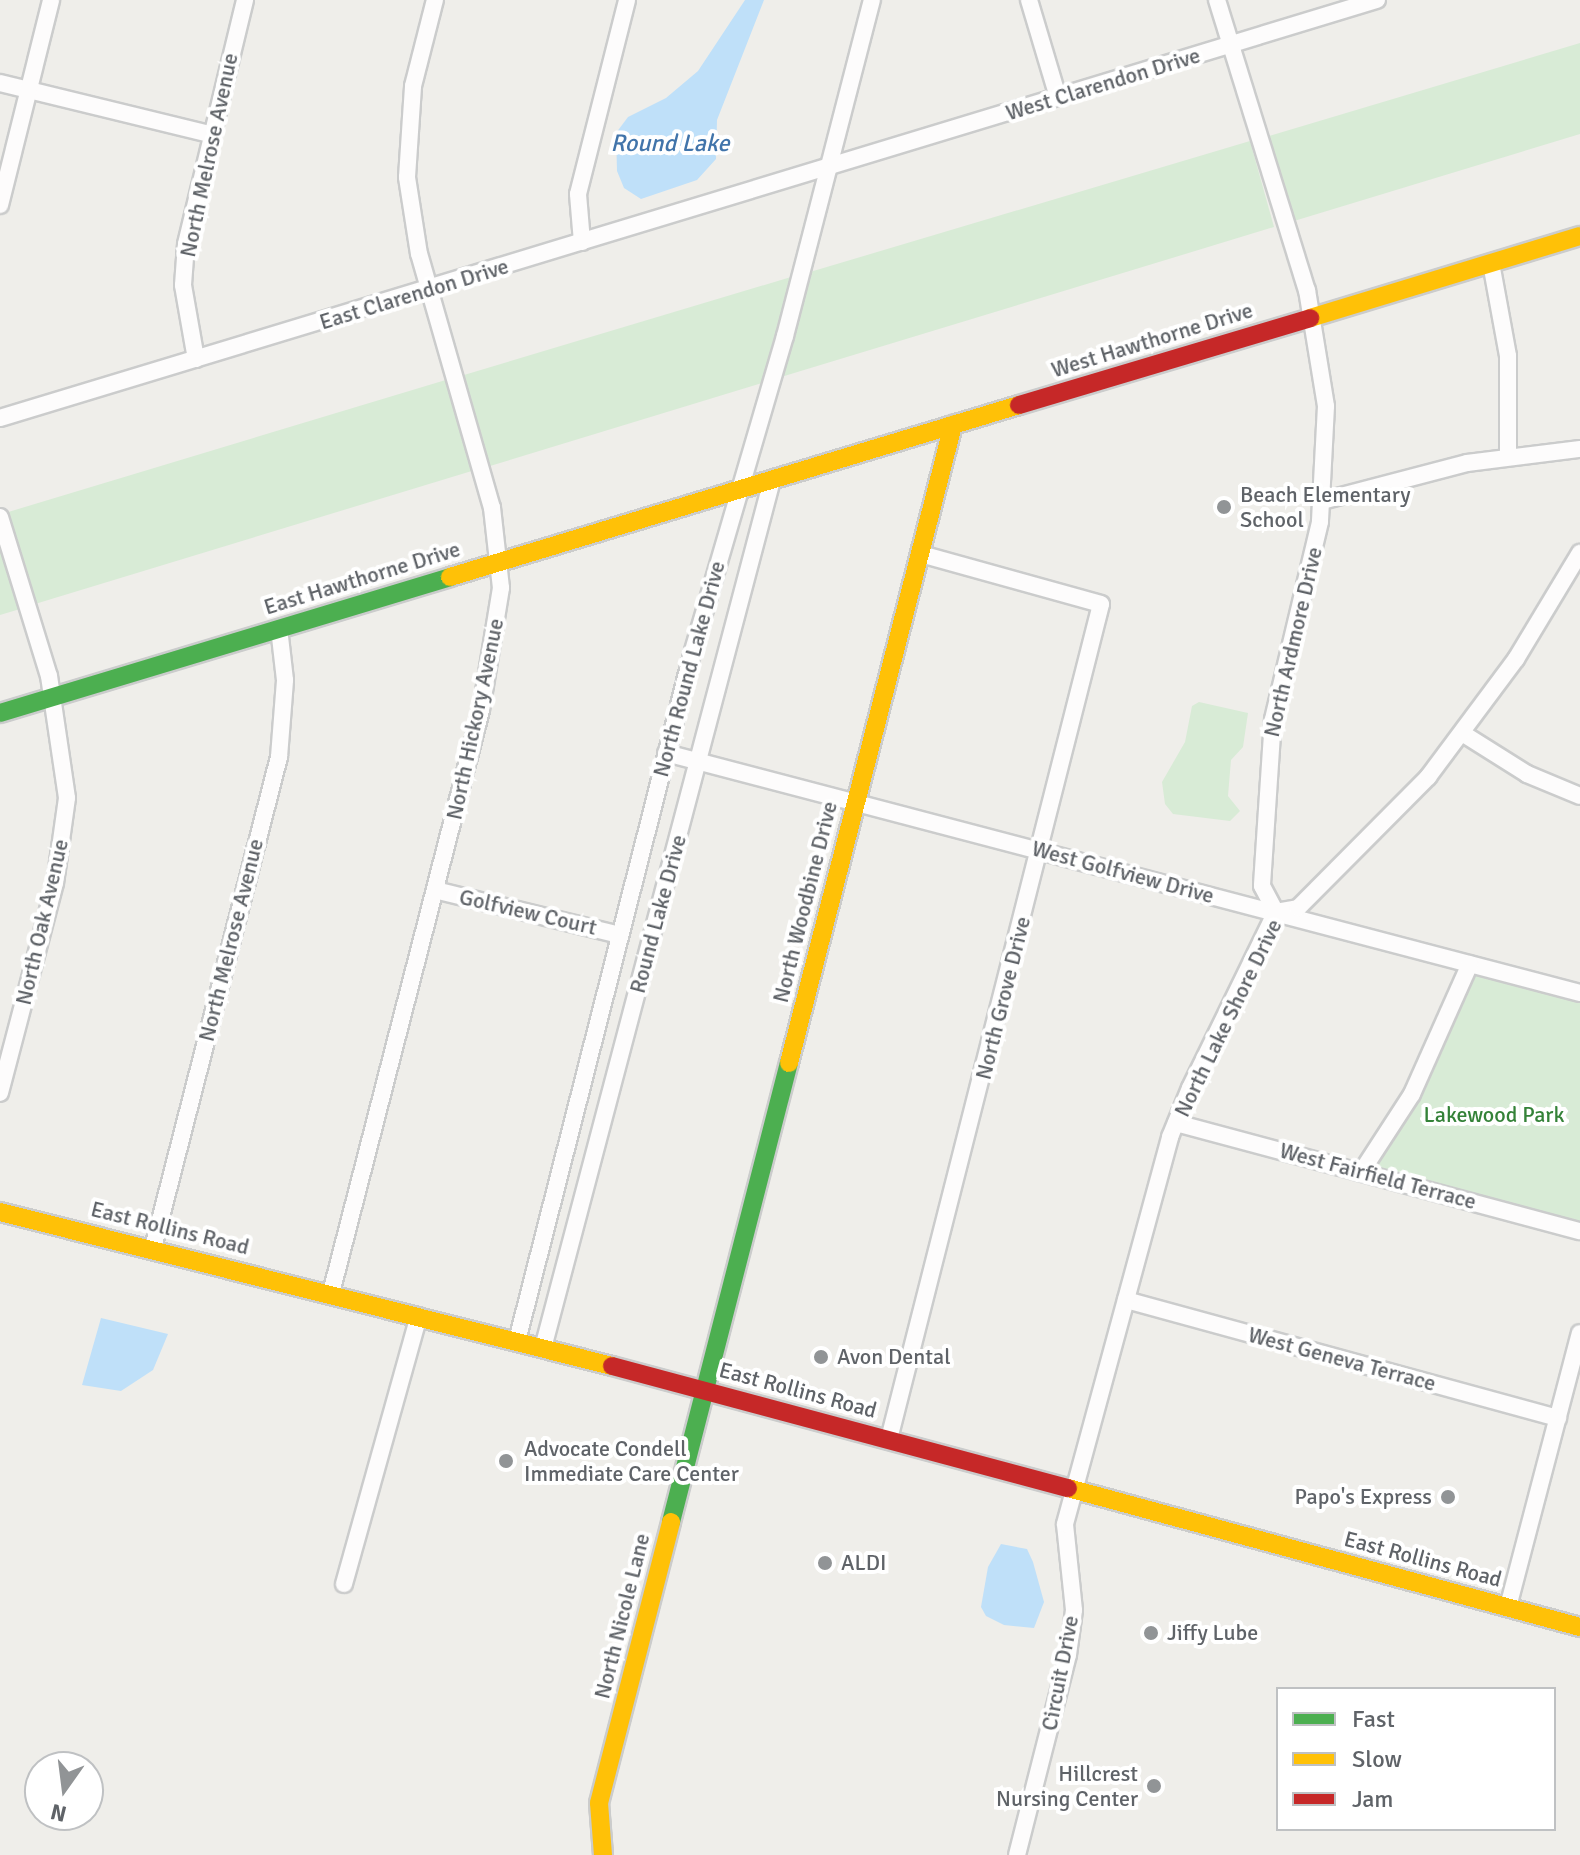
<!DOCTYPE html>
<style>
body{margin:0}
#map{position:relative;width:1580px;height:1855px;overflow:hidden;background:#efeeea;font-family:Signika,sans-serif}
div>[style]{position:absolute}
.green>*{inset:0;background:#d8ebd6}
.water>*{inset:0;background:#bfe0f9}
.roads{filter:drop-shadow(2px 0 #cbcccc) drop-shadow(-2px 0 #cbcccc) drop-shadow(0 2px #cbcccc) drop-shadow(0 -2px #cbcccc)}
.street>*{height:16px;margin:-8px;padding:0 8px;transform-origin:8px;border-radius:8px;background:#fdfcfc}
.fast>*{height:18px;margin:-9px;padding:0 9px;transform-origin:9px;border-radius:9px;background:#4caf50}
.slow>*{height:18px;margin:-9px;padding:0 9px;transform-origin:9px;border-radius:9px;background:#ffc107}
.jam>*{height:18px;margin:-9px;padding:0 9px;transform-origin:9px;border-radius:9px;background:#c62828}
.dots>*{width:22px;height:22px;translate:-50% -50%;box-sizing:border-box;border:4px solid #fff;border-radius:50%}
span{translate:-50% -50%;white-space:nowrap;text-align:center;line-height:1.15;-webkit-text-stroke:8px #fff;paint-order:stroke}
.street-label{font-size:22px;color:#5f6368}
.poi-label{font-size:22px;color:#5f6368}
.left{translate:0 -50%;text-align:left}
.right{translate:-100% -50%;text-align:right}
.park-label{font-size:22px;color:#348238}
.water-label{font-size:24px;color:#4174aa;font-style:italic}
.legend{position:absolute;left:1276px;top:1687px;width:280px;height:144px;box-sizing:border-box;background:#fff;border:2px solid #bfc1c3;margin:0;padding:10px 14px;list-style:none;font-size:24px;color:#5f6368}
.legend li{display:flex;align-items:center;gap:16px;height:40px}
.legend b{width:40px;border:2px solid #bfc1c3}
.north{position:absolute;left:24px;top:1751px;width:80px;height:80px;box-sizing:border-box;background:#fff;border:2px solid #bfc1c3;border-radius:50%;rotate:194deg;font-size:22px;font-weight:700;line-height:32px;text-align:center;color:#5f6368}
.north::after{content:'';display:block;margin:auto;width:28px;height:36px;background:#919496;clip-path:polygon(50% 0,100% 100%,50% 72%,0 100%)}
</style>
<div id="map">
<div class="green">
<div style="clip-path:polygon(1580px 43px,1580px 134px,1294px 221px,1269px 136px)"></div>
<div style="clip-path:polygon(1250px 141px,1274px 227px,781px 377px,810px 272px)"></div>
<div style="clip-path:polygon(791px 277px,762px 383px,490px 466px,464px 375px)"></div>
<div style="clip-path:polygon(449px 379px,475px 470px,35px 604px,5px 513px)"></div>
<div style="clip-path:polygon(0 545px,20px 609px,0 615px)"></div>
<div style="clip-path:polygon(1199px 702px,1248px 713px,1243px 747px,1231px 760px,1228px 796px,1240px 811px,1230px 821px,1173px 814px,1165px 804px,1162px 782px,1185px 742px,1192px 706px)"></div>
<div style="clip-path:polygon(1467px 970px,1580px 1001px,1580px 1226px,1375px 1171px)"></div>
</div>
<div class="water">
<div style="clip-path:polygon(745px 0,764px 0,717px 120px,716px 159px,697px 180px,641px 199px,624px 188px,617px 171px,616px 133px,628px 117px,666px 98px,698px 71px)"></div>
<div style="clip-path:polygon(101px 1318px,168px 1334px,153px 1370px,121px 1391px,82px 1385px)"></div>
<div style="clip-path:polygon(1001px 1544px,1027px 1549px,1033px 1562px,1044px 1602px,1034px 1628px,1004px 1625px,986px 1616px,981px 1607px,988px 1567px)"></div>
</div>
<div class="roads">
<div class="street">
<div style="left:1029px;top:0;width:101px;rotate:73.4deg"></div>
<div style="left:1217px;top:0;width:304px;rotate:72.8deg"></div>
<div style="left:1307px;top:290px;width:118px;rotate:80.7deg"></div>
<div style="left:1326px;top:406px;width:116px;rotate:93deg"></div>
<div style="left:1320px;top:522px;width:203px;rotate:103.4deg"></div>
<div style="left:1273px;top:719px;width:167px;rotate:93.8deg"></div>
<div style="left:1262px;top:886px;width:30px;rotate:62deg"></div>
<div style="left:0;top:83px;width:216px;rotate:13.7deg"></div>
<div style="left:0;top:205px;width:211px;rotate:-76deg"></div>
<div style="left:582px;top:242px;width:48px;rotate:-94.8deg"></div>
<div style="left:578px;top:194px;width:200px;rotate:-75.8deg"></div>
<div style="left:1491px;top:263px;width:95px;rotate:79.6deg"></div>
<div style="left:1508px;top:356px;width:100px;rotate:90deg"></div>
<div style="left:196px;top:359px;width:75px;rotate:-100deg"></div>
<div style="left:183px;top:285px;width:41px;rotate:-85.8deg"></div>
<div style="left:186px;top:244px;width:251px;rotate:-76.4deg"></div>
<div style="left:0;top:418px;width:1439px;rotate:-16.89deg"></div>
<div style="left:1322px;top:501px;width:150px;rotate:-14.7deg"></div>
<div style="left:1467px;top:463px;width:114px;rotate:-7.1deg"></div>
<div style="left:0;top:517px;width:166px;rotate:72.9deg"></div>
<div style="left:49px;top:676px;width:123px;rotate:81.6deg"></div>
<div style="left:67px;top:798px;width:86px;rotate:98deg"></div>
<div style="left:55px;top:883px;width:217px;rotate:104.7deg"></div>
<div style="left:1462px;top:733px;width:77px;rotate:32.2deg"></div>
<div style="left:1527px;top:774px;width:57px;rotate:22.5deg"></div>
<div style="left:666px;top:753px;width:945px;rotate:14.71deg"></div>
<div style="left:435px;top:890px;width:190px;rotate:13.7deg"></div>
<div style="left:1176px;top:1123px;width:418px;rotate:15deg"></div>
<div style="left:1362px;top:1171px;width:92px;rotate:-57deg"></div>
<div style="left:1412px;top:1094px;width:142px;rotate:-66deg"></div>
<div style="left:153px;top:1248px;width:507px;rotate:-75.61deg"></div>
<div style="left:279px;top:757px;width:77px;rotate:-85.5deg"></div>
<div style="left:285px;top:680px;width:52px;rotate:-96.6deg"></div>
<div style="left:331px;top:1293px;width:602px;rotate:-75.57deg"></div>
<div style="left:481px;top:710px;width:124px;rotate:-80.7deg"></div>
<div style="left:501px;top:588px;width:81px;rotate:-96.4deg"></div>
<div style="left:492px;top:508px;width:264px;rotate:-106deg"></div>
<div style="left:419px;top:254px;width:78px;rotate:-98.9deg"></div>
<div style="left:407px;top:177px;width:91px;rotate:-86.2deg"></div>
<div style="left:413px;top:86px;width:89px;rotate:-75.7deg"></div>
<div style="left:1126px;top:1300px;width:448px;rotate:15.3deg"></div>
<div style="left:517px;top:1341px;width:709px;rotate:-75.71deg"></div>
<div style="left:692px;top:654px;width:331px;rotate:-73.7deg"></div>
<div style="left:785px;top:336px;width:347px;rotate:-75.5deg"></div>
<div style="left:543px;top:1348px;width:898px;rotate:-75.22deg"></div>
<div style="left:889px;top:1439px;width:861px;rotate:-75.75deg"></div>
<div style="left:1101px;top:604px;width:187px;rotate:-164.5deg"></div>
<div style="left:344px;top:1584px;width:278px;rotate:-74.4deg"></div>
<div style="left:1508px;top:1607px;width:283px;rotate:-75.3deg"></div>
<div style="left:1017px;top:1855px;width:206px;rotate:-75.7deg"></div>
<div style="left:1068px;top:1655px;width:45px;rotate:-82.4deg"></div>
<div style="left:1074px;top:1610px;width:86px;rotate:-96deg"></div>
<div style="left:1065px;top:1524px;width:401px;rotate:-74.8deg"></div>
<div style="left:1170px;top:1137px;width:53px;rotate:-67.8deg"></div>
<div style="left:1190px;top:1088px;width:196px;rotate:-64deg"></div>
<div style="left:1276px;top:912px;width:22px;rotate:-10deg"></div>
<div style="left:1298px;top:908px;width:185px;rotate:-45.2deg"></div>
<div style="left:1428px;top:777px;width:147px;rotate:-53.3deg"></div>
<div style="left:1516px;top:659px;width:124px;rotate:-58.9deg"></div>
</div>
<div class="fast">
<div style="left:0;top:713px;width:470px;rotate:-16.8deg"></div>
<div style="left:671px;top:1522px;width:474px;rotate:-75.6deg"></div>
</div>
<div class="slow">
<div style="left:1310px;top:318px;width:282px;rotate:-16.9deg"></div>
<div style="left:450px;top:577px;width:594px;rotate:-16.82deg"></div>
<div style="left:789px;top:1063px;width:659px;rotate:-75.58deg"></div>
<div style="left:0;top:1212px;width:631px;rotate:14.12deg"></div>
<div style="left:1068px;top:1488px;width:531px;rotate:15.19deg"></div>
<div style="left:603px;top:1855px;width:52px;rotate:-94.4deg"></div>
<div style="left:599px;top:1803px;width:290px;rotate:-75.6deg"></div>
</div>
<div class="jam">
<div style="left:1019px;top:405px;width:304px;rotate:-16.6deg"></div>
<div style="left:612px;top:1366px;width:472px;rotate:15deg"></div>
</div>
</div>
<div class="dots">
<div style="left:1224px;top:507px;background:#919496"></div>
<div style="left:821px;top:1357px;background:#919496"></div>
<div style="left:506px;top:1461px;background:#919496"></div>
<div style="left:1448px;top:1497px;background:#919496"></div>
<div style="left:825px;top:1563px;background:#919496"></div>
<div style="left:1151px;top:1633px;background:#919496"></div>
<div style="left:1154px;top:1786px;background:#919496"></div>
</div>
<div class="street-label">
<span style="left:1103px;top:84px;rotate:-17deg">West Clarendon Drive</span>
<span style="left:209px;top:155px;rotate:-78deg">North Melrose Avenue</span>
<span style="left:414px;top:294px;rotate:-17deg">East Clarendon Drive</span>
<span style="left:1152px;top:340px;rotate:-17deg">West Hawthorne Drive</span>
<span style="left:362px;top:578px;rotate:-17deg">East Hawthorne Drive</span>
<span style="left:1293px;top:642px;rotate:-77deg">North Ardmore Drive</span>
<span style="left:689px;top:669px;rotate:-75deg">North Round Lake Drive</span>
<span style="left:475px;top:719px;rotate:-78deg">North Hickory Avenue</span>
<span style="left:1123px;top:872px;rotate:15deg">West Golfview Drive</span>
<span style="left:805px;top:902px;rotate:-76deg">North Woodbine Drive</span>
<span style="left:528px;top:912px;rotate:13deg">Golfview Court</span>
<span style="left:658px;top:914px;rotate:-75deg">Round Lake Drive</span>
<span style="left:42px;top:922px;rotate:-77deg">North Oak Avenue</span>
<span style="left:231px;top:940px;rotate:-76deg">North Melrose Avenue</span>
<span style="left:1003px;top:998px;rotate:-76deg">North Grove Drive</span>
<span style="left:1228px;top:1018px;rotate:-64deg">North Lake Shore Drive</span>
<span style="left:1378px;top:1176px;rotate:15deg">West Fairfield Terrace</span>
<span style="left:170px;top:1228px;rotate:14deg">East Rollins Road</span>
<span style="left:1342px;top:1359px;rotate:15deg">West Geneva Terrace</span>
<span style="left:798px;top:1390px;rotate:15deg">East Rollins Road</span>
<span style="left:1423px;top:1559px;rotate:15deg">East Rollins Road</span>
<span style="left:622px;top:1616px;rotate:-76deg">North Nicole Lane</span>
<span style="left:1060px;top:1673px;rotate:-79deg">Circuit Drive</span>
</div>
<div class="poi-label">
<span class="left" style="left:1240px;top:507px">Beach Elementary<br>School</span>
<span class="left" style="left:837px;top:1357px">Avon Dental</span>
<span class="left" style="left:524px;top:1461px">Advocate Condell<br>Immediate Care Center</span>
<span class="right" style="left:1432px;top:1497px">Papo's Express</span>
<span class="left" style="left:841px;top:1563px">ALDI</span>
<span class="left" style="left:1167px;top:1633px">Jiffy Lube</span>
<span class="right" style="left:1138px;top:1786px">Hillcrest<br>Nursing Center</span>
</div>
<div class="park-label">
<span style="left:1494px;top:1115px">Lakewood Park</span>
</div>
<div class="water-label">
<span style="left:670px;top:144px">Round Lake</span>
</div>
<ul class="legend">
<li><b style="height:10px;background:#4caf50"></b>Fast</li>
<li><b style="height:10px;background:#ffc107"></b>Slow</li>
<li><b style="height:10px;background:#c62828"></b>Jam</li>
</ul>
<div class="north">N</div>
</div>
